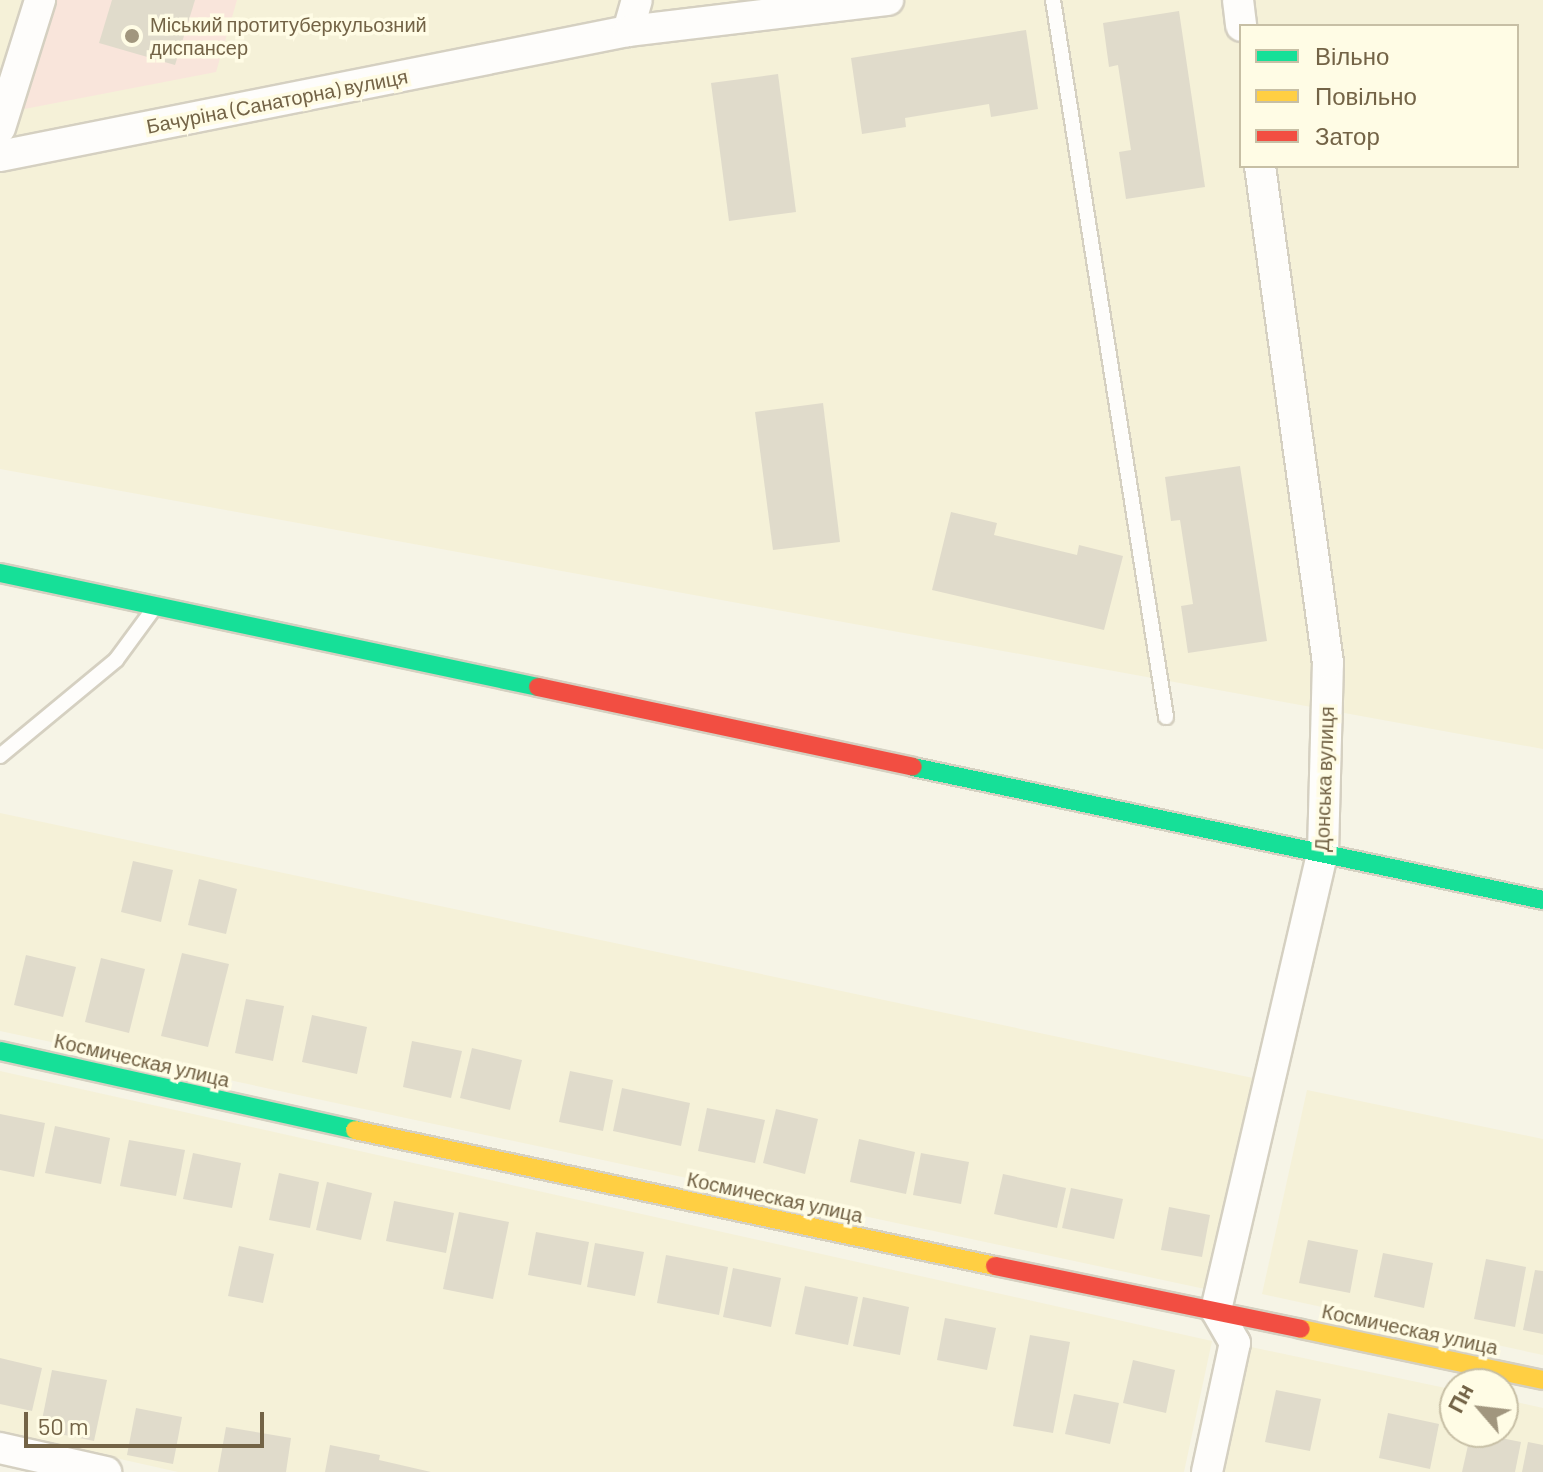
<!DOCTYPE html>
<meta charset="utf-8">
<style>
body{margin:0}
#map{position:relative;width:1543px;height:1472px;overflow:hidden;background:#f6f4e6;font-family:Barlow,sans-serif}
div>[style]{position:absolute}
.residential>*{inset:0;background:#f5f1d8}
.medical>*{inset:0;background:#f9e5db}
.building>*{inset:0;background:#e0dbcb}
.roads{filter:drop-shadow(2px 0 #d5d0c1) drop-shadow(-2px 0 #d5d0c1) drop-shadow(0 2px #d5d0c1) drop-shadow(0 -2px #d5d0c1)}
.lane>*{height:14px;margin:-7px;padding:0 7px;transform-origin:7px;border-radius:7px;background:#fefdfb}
.street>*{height:30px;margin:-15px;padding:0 15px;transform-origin:15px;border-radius:15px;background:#fefdfb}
.fast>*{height:18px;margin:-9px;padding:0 9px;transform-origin:9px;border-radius:9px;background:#16e098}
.slow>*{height:18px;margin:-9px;padding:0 9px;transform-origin:9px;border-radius:9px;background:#ffcf43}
.jam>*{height:18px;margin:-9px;padding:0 9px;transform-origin:9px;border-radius:9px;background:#f24e42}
.dots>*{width:22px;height:22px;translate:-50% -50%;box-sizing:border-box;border:4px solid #fffce5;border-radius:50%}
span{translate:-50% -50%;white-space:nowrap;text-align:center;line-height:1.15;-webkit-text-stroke:7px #fffce5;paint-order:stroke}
.poi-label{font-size:20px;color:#736346}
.left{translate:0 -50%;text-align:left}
.street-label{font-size:20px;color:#736346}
.legend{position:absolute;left:1239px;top:24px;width:280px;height:144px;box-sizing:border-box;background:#fffce5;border:2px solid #c7bfa5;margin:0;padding:10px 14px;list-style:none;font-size:24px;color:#736346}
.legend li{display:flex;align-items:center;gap:16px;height:40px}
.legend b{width:40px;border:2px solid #c7bfa5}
.north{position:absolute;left:1439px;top:1368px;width:80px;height:80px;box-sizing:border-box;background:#fffce5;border:2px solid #c7bfa5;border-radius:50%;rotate:298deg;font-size:22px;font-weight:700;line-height:32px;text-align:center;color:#736346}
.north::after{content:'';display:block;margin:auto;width:28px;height:36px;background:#a1967e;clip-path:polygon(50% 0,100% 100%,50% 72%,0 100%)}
.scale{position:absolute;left:24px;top:1412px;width:240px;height:36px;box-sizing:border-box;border:4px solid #736346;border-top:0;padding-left:10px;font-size:24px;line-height:28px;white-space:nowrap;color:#736346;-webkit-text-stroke:6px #fffce5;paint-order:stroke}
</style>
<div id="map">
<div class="residential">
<div style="clip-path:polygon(evenodd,0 0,1543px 0,1543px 749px,0 469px,0 0,1241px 26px,1517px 26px,1517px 166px,1241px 166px,1241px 26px)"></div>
<div style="clip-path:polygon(0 813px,1253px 1078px,1205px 1289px,0 1031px)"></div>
<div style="clip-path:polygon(0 1071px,1212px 1341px,1184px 1472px,178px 1472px,0 1432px)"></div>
<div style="clip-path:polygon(1307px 1090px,1543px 1139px,1543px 1355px,1262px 1294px)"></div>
<div style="clip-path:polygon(1251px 1347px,1455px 1390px,1455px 1432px,1503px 1432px,1503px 1399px,1543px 1408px,1543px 1472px,1224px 1472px)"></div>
</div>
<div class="medical">
<div style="clip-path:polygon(49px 0,237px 0,216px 72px,14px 111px)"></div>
</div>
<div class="building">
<div style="clip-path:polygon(112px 0,195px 0,175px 65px,99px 43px)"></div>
<div style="clip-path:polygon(1179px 11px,1205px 187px,1126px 199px,1119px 152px,1131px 150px,1118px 65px,1109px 67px,1103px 23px)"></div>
<div style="clip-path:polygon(1026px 30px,1038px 109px,991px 117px,989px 104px,905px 118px,906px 127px,862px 134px,851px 58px)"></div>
<div style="clip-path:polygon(778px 74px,796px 212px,729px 221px,711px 83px)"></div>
<div style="clip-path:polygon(823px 403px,840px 542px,773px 550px,755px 412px)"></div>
<div style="clip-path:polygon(1240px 466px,1267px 641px,1188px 653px,1181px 606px,1193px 604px,1180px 520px,1171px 521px,1165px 477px)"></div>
<div style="clip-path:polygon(951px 512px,997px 523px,994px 535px,1077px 555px,1079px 545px,1123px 556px,1104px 630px,932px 590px)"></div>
<div style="clip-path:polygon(133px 861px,173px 870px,161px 922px,121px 912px)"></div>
<div style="clip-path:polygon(199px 879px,237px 889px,226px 934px,188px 925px)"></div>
<div style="clip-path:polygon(182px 953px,229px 964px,208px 1047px,161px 1036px)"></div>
<div style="clip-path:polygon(26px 955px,76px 967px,63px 1017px,14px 1005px)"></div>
<div style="clip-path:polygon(101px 958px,145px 969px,129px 1033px,85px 1022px)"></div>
<div style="clip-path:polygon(246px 999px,284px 1006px,273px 1061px,235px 1053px)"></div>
<div style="clip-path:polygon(312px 1015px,367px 1027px,357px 1074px,302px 1062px)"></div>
<div style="clip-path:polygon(412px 1041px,462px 1051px,451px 1098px,403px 1087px)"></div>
<div style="clip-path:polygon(472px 1048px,522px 1060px,510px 1110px,460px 1098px)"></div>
<div style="clip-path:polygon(570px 1071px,613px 1080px,603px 1131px,559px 1122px)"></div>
<div style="clip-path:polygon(622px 1088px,690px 1103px,681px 1146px,613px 1131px)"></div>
<div style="clip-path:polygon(707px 1108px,765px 1120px,755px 1163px,698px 1151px)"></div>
<div style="clip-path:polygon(776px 1109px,818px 1119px,805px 1174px,763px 1163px)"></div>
<div style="clip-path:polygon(0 1114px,45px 1123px,34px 1177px,0 1170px)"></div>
<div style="clip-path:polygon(55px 1126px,110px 1138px,101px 1184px,45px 1173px)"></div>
<div style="clip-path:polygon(859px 1139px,915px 1152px,906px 1194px,850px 1182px)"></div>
<div style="clip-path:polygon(129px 1140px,185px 1150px,176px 1196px,120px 1186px)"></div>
<div style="clip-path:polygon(193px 1153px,241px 1163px,232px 1208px,183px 1199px)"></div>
<div style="clip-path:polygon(921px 1153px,969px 1162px,961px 1204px,913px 1195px)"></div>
<div style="clip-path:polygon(279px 1173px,319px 1182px,310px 1228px,269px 1220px)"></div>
<div style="clip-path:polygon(1003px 1174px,1066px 1188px,1057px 1228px,994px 1214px)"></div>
<div style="clip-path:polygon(327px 1182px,372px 1193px,361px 1240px,316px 1230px)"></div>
<div style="clip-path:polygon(1071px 1188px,1123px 1199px,1114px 1239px,1062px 1228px)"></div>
<div style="clip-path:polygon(394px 1201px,454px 1213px,446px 1253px,386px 1241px)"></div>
<div style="clip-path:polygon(1169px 1207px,1210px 1215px,1202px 1257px,1161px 1250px)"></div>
<div style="clip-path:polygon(459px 1212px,509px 1222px,493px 1299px,443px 1289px)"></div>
<div style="clip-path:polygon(536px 1232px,589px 1242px,581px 1285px,528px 1275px)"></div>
<div style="clip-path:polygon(1308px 1240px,1358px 1250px,1350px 1293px,1299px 1283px)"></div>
<div style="clip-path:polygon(595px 1243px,644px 1252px,635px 1296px,587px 1287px)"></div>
<div style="clip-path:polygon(239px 1246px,274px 1254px,263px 1303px,228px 1296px)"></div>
<div style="clip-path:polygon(1383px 1253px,1433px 1263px,1424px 1308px,1374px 1297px)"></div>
<div style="clip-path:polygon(666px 1255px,728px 1267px,719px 1315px,657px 1303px)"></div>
<div style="clip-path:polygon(1486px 1259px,1526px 1267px,1515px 1327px,1474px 1319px)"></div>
<div style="clip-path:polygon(733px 1268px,781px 1278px,771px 1327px,723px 1317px)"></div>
<div style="clip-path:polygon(1535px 1270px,1543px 1271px,1543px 1334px,1523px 1330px)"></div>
<div style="clip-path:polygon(805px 1286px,858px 1297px,848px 1345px,795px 1334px)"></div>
<div style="clip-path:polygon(863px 1297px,909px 1307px,900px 1355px,853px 1346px)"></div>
<div style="clip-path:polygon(945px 1318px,996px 1328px,987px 1370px,937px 1360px)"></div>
<div style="clip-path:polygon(1030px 1335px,1070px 1342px,1053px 1433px,1013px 1426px)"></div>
<div style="clip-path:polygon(0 1358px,42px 1368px,32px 1411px,0 1404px)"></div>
<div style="clip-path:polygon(1133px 1360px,1175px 1370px,1166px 1413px,1123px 1403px)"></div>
<div style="clip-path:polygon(52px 1370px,107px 1380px,94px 1441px,40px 1430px)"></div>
<div style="clip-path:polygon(1276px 1390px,1321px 1399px,1310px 1451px,1265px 1442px)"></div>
<div style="clip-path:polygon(1074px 1394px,1119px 1403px,1110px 1444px,1065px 1434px)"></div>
<div style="clip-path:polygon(136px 1408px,182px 1417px,173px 1464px,127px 1455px)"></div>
<div style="clip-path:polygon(1388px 1413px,1439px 1424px,1430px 1469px,1379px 1458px)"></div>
<div style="clip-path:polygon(226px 1427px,291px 1438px,286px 1472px,218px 1472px)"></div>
<div style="clip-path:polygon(1471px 1432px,1521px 1442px,1515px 1472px,1462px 1472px)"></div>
<div style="clip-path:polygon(1528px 1442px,1543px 1445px,1543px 1472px,1522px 1472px)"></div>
<div style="clip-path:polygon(330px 1445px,380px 1455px,379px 1460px,431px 1472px,325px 1472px)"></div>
</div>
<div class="roads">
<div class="lane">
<div style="left:1053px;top:0;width:726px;rotate:81.04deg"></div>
<div style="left:0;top:756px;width:151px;rotate:-39.6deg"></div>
<div style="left:116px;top:660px;width:61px;rotate:-53.7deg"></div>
</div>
<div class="street">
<div style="left:1238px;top:0;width:26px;rotate:83deg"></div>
<div style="left:628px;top:31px;width:32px;rotate:-74deg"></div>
<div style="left:0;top:128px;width:134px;rotate:-72.6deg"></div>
<div style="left:0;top:156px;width:640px;rotate:-11.26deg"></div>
<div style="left:628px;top:31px;width:262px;rotate:-6.8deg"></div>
<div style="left:0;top:1448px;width:109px;rotate:12.8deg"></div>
<div style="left:1207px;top:1472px;width:132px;rotate:-77.8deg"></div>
<div style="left:1235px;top:1343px;width:38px;rotate:-120deg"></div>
<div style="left:1216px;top:1310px;width:470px;rotate:-76.9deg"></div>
<div style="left:1323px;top:852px;width:189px;rotate:-88.5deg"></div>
<div style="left:1328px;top:663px;width:502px;rotate:-97.79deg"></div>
</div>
<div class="fast">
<div style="left:0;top:573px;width:550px;rotate:11.96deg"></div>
<div style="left:913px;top:767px;width:644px;rotate:11.92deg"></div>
<div style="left:0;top:1051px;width:364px;rotate:12.5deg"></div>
</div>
<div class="slow">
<div style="left:355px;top:1130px;width:654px;rotate:12deg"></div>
<div style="left:1301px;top:1329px;width:247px;rotate:11.9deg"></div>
</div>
<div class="jam">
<div style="left:538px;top:687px;width:383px;rotate:12deg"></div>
<div style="left:995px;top:1266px;width:312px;rotate:11.6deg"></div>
</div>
</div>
<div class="dots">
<div style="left:132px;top:36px;background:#a1967e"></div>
</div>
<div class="poi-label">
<span class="left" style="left:150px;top:36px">Міський протитуберкульозний<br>диспансер</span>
</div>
<div class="street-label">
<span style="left:277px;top:101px;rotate:-11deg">Бачуріна (Санаторна) вулиця</span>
<span style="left:1324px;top:779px;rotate:-88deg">Донська вулиця</span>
<span style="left:142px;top:1060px;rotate:13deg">Космическая улица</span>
<span style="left:775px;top:1197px;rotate:12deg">Космическая улица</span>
<span style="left:1410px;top:1329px;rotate:12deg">Космическая улица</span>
</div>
<ul class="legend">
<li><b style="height:10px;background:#16e098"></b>Вільно</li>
<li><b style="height:10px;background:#ffcf43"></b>Повільно</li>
<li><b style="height:10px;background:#f24e42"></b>Затор</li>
</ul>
<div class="north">Пн</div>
<div class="scale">50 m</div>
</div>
